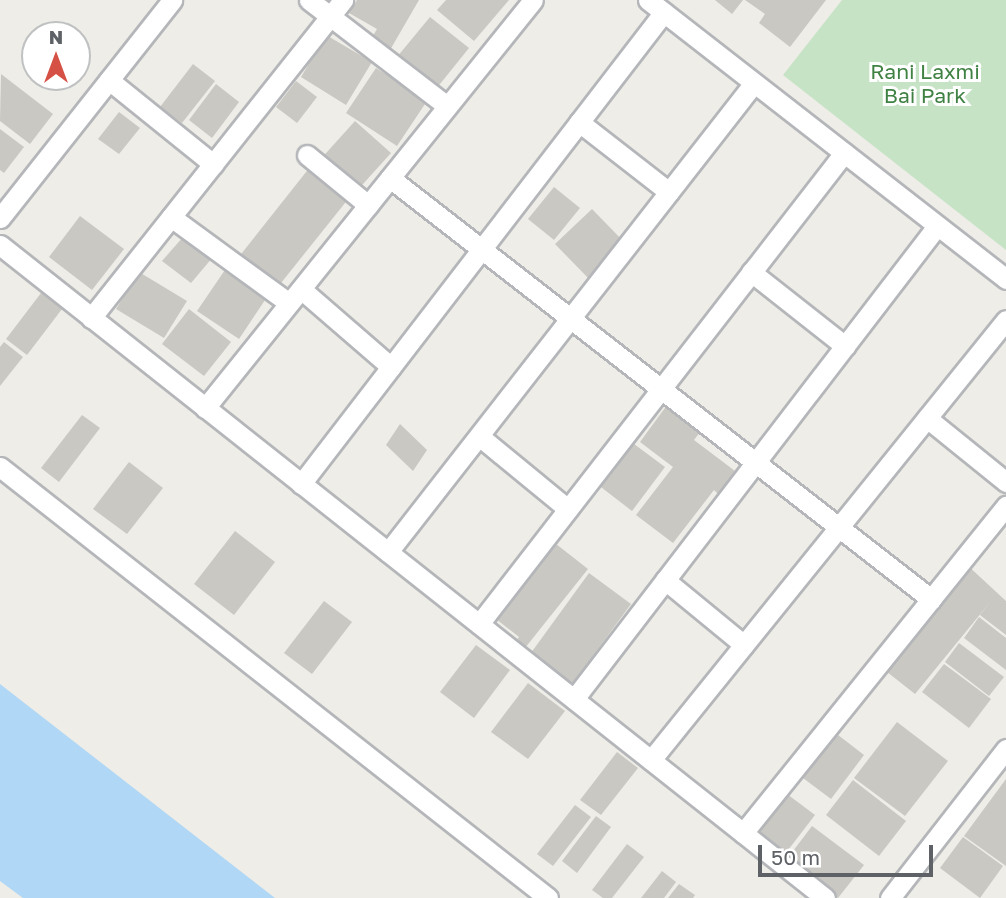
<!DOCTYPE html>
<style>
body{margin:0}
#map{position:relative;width:1006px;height:898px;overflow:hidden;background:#eeede7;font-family:"Golos Text",sans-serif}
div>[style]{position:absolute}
.green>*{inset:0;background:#c6e3c6}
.water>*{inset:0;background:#b0d7f5}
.building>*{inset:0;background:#cac8c3}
.roads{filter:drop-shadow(2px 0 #b4b6b9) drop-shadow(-2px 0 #b4b6b9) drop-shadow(0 2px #b4b6b9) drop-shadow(0 -2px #b4b6b9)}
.street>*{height:19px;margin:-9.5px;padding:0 9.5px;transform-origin:9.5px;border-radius:9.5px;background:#fff}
span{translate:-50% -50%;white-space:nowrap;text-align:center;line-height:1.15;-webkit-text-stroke:6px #fff;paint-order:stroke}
.park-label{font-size:21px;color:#408243}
.north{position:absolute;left:21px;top:21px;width:70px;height:70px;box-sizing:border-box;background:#fff;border:2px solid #bfc0c1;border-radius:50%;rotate:0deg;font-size:19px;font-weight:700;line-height:28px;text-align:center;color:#5e6165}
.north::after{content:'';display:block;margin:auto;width:24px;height:32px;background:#d65145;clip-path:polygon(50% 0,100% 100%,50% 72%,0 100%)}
.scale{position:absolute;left:758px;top:845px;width:175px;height:32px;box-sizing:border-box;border:4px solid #5e6165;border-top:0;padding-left:9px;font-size:21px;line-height:24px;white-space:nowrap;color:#5e6165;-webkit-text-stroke:5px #fff;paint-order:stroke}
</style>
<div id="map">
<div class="green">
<div style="clip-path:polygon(842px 0,1006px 0,1006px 250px,783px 75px)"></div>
</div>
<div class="water">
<div style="clip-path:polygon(0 684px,275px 898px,23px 898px,0 881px)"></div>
</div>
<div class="building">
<div style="clip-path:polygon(357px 0,419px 0,390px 50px,371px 39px,377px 29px,349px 13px)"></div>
<div style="clip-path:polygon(446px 0,509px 0,474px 41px,437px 10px)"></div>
<div style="clip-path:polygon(715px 0,743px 0,732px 14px)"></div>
<div style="clip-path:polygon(745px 0,826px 0,790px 47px,759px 23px,765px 14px)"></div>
<div style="clip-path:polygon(430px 17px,469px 48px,436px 89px,397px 57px)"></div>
<div style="clip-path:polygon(326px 35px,372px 62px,346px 105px,301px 77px)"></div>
<div style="clip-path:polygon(193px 64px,215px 81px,182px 123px,160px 107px)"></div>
<div style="clip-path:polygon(376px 68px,427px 101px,397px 146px,346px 113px)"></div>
<div style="clip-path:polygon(1px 74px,53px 114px,30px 144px,0 121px)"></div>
<div style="clip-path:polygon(296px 81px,317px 97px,297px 123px,276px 107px)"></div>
<div style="clip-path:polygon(216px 84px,239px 102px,212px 138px,189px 120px)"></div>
<div style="clip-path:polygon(119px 112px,140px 128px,119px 154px,98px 139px)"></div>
<div style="clip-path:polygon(355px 121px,391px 153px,354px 194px,318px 162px)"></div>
<div style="clip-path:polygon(0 129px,24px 147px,4px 173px,0 170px)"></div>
<div style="clip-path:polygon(310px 167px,349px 198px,277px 288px,238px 258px)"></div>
<div style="clip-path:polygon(554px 187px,580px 208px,554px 240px,528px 219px)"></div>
<div style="clip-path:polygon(592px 209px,627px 245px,590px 280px,555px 244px)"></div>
<div style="clip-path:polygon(80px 216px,124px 249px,92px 290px,49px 257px)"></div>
<div style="clip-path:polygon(183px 237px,213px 257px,191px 283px,162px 261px)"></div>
<div style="clip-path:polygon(229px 264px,271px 291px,239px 339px,197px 311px)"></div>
<div style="clip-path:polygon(139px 272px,187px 301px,164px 338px,116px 309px)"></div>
<div style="clip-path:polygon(41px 293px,62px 309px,27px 355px,6px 339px)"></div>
<div style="clip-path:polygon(189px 309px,231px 342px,204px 376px,162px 344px)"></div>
<div style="clip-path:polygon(4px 342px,23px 357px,0 386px,0 347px)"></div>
<div style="clip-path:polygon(670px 401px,704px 427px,694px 440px,735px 471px,718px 494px,714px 490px,673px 543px,636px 515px,673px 467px,640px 442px)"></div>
<div style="clip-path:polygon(82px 415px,100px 428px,59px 482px,41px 468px)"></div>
<div style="clip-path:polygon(400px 424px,427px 450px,413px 471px,386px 445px)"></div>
<div style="clip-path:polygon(630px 441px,665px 467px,632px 511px,597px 484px)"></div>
<div style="clip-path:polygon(129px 462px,163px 488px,127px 534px,93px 509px)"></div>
<div style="clip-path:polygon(235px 531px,275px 562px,234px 615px,194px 584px)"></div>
<div style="clip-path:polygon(551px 540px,588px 569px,525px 648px,516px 641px,519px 637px,491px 615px)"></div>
<div style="clip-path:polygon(966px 564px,1006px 601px,1006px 635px,980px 615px,991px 601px,915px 694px,882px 668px)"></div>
<div style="clip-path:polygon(589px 573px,631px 604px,570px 687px,528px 657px)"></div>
<div style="clip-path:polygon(324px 601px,352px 622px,312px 674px,284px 653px)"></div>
<div style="clip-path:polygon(979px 617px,1006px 638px,1006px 670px,964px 638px)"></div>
<div style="clip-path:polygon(959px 643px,1004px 677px,989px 696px,945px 662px)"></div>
<div style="clip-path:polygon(476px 645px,510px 670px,474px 718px,440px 692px)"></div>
<div style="clip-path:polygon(944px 664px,991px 699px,969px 728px,922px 692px)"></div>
<div style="clip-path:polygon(528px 683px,565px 711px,528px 759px,491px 732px)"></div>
<div style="clip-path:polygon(897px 722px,948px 761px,905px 816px,854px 778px)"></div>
<div style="clip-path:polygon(829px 728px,864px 755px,831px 799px,795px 772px)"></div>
<div style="clip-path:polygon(617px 752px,638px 768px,601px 815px,580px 800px)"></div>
<div style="clip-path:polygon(1006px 779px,1006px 866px,964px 836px)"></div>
<div style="clip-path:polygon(853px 780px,906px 821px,879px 856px,826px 815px)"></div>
<div style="clip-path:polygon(779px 788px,815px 815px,785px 854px,750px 827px)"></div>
<div style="clip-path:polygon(575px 805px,591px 817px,553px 866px,537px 854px)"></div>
<div style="clip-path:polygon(596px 816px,611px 827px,577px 873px,562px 861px)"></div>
<div style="clip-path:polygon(812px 826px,864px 865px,838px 898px,787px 859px)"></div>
<div style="clip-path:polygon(963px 837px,1003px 866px,980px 898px,940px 868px)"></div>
<div style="clip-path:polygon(627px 844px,644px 857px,612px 898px,603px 898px,592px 890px)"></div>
<div style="clip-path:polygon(662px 871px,676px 882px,664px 898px,641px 898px)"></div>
<div style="clip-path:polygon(679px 884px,695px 895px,693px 898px,668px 898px)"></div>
</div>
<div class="roads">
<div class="street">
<div style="left:309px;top:0;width:174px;rotate:37.5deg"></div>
<div style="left:648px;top:0;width:454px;rotate:37.9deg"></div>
<div style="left:109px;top:80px;width:134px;rotate:38.9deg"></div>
<div style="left:579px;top:122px;width:114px;rotate:37.9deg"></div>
<div style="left:307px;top:155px;width:79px;rotate:39.3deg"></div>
<div style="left:390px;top:178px;width:686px;rotate:37.89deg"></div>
<div style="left:171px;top:217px;width:146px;rotate:36.1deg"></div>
<div style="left:0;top:218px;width:278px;rotate:-51.7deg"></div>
<div style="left:0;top:245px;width:1052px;rotate:38.36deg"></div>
<div style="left:751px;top:272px;width:120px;rotate:38.2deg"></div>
<div style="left:301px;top:289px;width:119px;rotate:40.9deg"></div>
<div style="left:91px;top:318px;width:406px;rotate:-51.6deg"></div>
<div style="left:205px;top:408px;width:523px;rotate:-51.2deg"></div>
<div style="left:927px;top:418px;width:102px;rotate:39deg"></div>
<div style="left:479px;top:436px;width:115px;rotate:39.4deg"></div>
<div style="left:0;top:467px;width:697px;rotate:38.18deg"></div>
<div style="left:301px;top:484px;width:595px;rotate:-52.44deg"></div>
<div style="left:388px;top:552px;width:595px;rotate:-52.03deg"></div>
<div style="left:665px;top:580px;width:102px;rotate:39.4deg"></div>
<div style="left:479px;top:624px;width:596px;rotate:-52.23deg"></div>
<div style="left:574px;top:699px;width:596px;rotate:-52.5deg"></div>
<div style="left:651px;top:760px;width:565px;rotate:-51.1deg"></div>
<div style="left:743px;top:833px;width:420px;rotate:-51.2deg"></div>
<div style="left:890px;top:898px;width:189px;rotate:-52.1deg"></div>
</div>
</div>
<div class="park-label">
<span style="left:925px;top:83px">Rani Laxmi<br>Bai Park</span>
</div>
<div class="north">N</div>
<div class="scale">50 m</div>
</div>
